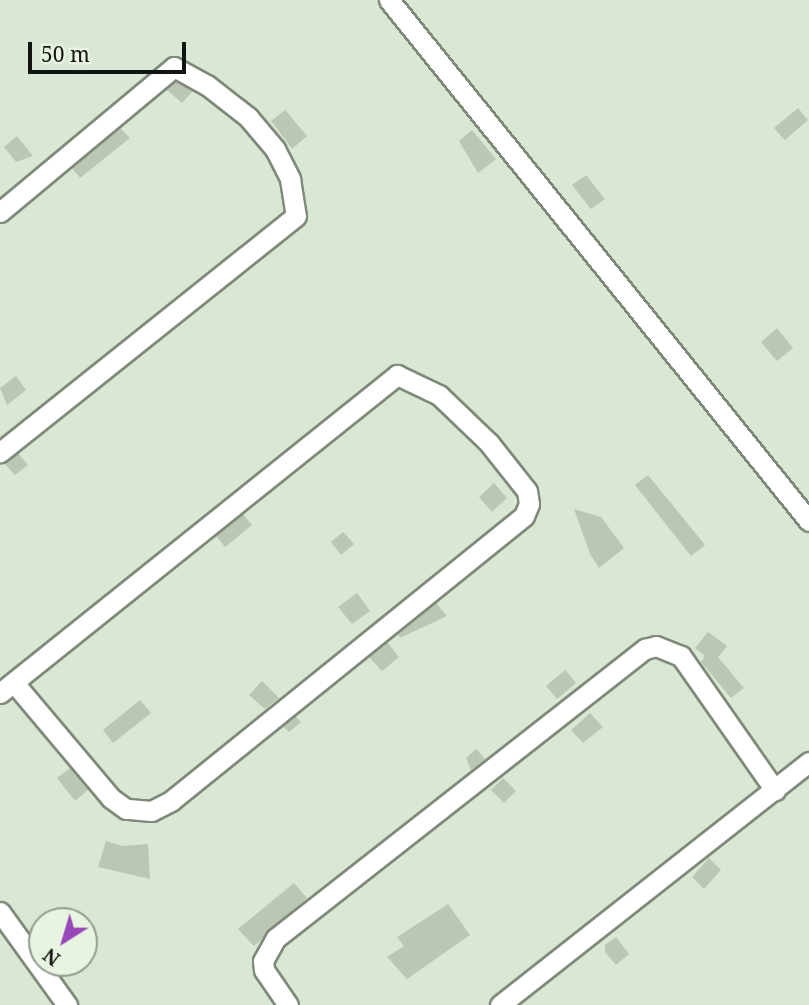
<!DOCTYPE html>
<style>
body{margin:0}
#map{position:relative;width:809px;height:1005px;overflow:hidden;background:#dae7d4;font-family:"Noto Serif",serif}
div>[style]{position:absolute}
.building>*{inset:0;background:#bbc7b4}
.roads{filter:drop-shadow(2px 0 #7f8a79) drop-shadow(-2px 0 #7f8a79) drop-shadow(0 2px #7f8a79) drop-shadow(0 -2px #7f8a79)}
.minor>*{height:19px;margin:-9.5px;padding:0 9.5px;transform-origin:9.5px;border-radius:9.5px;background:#fff}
span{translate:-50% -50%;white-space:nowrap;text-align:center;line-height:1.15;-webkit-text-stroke:5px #e8f4e1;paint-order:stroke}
.north{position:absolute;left:28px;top:907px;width:70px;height:70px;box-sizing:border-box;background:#e8f4e1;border:2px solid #929b8d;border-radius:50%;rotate:217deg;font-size:19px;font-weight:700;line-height:28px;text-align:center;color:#11150f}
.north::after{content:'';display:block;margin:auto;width:24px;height:32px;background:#9848b9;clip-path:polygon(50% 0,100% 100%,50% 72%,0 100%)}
.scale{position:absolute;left:28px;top:42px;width:158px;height:32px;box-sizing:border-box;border:4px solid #11150f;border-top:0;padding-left:9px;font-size:21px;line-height:24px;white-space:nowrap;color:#11150f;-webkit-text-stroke:5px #e8f4e1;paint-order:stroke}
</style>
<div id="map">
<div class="building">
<div style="clip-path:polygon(175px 82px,193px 91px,182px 103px,167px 90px)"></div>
<div style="clip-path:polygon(798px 108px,808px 120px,785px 140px,774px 128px)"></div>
<div style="clip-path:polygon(285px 110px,307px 136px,292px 149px,271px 121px)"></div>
<div style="clip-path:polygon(120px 128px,130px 138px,80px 178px,72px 168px)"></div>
<div style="clip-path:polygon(472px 130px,496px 159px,478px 173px,459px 141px)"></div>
<div style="clip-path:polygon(17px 136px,33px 156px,16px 162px,4px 147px)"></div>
<div style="clip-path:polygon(586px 175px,605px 199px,591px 209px,572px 185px)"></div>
<div style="clip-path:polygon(777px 328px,793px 348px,777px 361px,761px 342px)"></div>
<div style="clip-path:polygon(16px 376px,26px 390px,7px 405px,0 388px)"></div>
<div style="clip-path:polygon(18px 453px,28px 465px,15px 475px,4px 463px)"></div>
<div style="clip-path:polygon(648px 475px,705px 545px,691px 556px,635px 485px)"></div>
<div style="clip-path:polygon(494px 483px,507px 498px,492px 512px,479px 497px)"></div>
<div style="clip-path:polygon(574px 509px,601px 517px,624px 548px,599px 568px,590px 554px)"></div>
<div style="clip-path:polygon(243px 514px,252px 525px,225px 547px,216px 536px)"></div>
<div style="clip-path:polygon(343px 532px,354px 544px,341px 555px,331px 542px)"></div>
<div style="clip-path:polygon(357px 593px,370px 611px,352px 624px,338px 607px)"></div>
<div style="clip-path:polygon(436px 603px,447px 616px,400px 638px,398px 634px)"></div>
<div style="clip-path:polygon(708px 632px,727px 646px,718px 657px,744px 688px,731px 698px,701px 662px,705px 656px,695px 648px)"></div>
<div style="clip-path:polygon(387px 642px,399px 657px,382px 671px,369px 657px)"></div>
<div style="clip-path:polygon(565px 670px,576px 683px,557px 699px,546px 686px)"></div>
<div style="clip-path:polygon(262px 681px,279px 698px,265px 709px,249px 695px)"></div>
<div style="clip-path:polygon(140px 700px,151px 713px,113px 743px,103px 730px)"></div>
<div style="clip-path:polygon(590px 713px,603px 727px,583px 743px,571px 730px)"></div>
<div style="clip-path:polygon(295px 716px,301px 722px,289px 732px,283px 726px)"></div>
<div style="clip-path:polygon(476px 749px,485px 759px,471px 770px,466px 758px)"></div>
<div style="clip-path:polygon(70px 768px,88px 790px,75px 801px,57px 778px)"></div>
<div style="clip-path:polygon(503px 778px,516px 791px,504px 803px,491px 790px)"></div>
<div style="clip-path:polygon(106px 841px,122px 846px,148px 844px,150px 879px,98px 867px)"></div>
<div style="clip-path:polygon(709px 858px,721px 870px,704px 889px,692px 877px)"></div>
<div style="clip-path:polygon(294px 883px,307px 898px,254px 946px,238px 929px)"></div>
<div style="clip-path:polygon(448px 904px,470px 935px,407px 979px,387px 957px,404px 946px,397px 937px)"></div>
<div style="clip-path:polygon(616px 937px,629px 954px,616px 965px,605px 952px,605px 945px)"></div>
</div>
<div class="roads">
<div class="minor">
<div style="left:389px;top:0;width:669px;rotate:51.13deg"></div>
<div style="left:0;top:212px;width:226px;rotate:-39.8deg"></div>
<div style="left:174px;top:67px;width:38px;rotate:29deg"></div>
<div style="left:207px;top:85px;width:52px;rotate:38deg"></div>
<div style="left:248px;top:117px;width:42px;rotate:49.8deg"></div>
<div style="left:275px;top:149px;width:34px;rotate:63deg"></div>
<div style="left:290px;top:179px;width:37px;rotate:81deg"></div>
<div style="left:296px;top:216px;width:379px;rotate:141.4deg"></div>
<div style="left:0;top:693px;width:509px;rotate:-38.69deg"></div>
<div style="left:397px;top:375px;width:47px;rotate:25.5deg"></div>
<div style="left:439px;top:395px;width:69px;rotate:43.8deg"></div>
<div style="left:489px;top:443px;width:61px;rotate:51.6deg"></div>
<div style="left:527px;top:491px;width:13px;rotate:81deg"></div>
<div style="left:529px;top:504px;width:13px;rotate:113deg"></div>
<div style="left:524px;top:516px;width:454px;rotate:141.1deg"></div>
<div style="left:171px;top:801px;width:22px;rotate:153deg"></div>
<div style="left:151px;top:811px;width:25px;rotate:-175deg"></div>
<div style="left:126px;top:809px;width:19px;rotate:-144deg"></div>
<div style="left:111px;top:798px;width:150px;rotate:-130.1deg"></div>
<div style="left:0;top:912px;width:115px;rotate:54.2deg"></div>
<div style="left:288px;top:1005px;width:42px;rotate:-124.4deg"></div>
<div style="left:264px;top:970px;width:9px;rotate:-96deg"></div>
<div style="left:263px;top:961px;width:26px;rotate:-61deg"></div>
<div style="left:276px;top:938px;width:469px;rotate:-38.1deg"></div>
<div style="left:645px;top:649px;width:11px;rotate:-15deg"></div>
<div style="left:656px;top:646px;width:27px;rotate:22deg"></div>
<div style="left:681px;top:656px;width:164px;rotate:55deg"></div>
<div style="left:500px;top:1005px;width:393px;rotate:-38.2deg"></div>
</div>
</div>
<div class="north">N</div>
<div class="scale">50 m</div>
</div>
